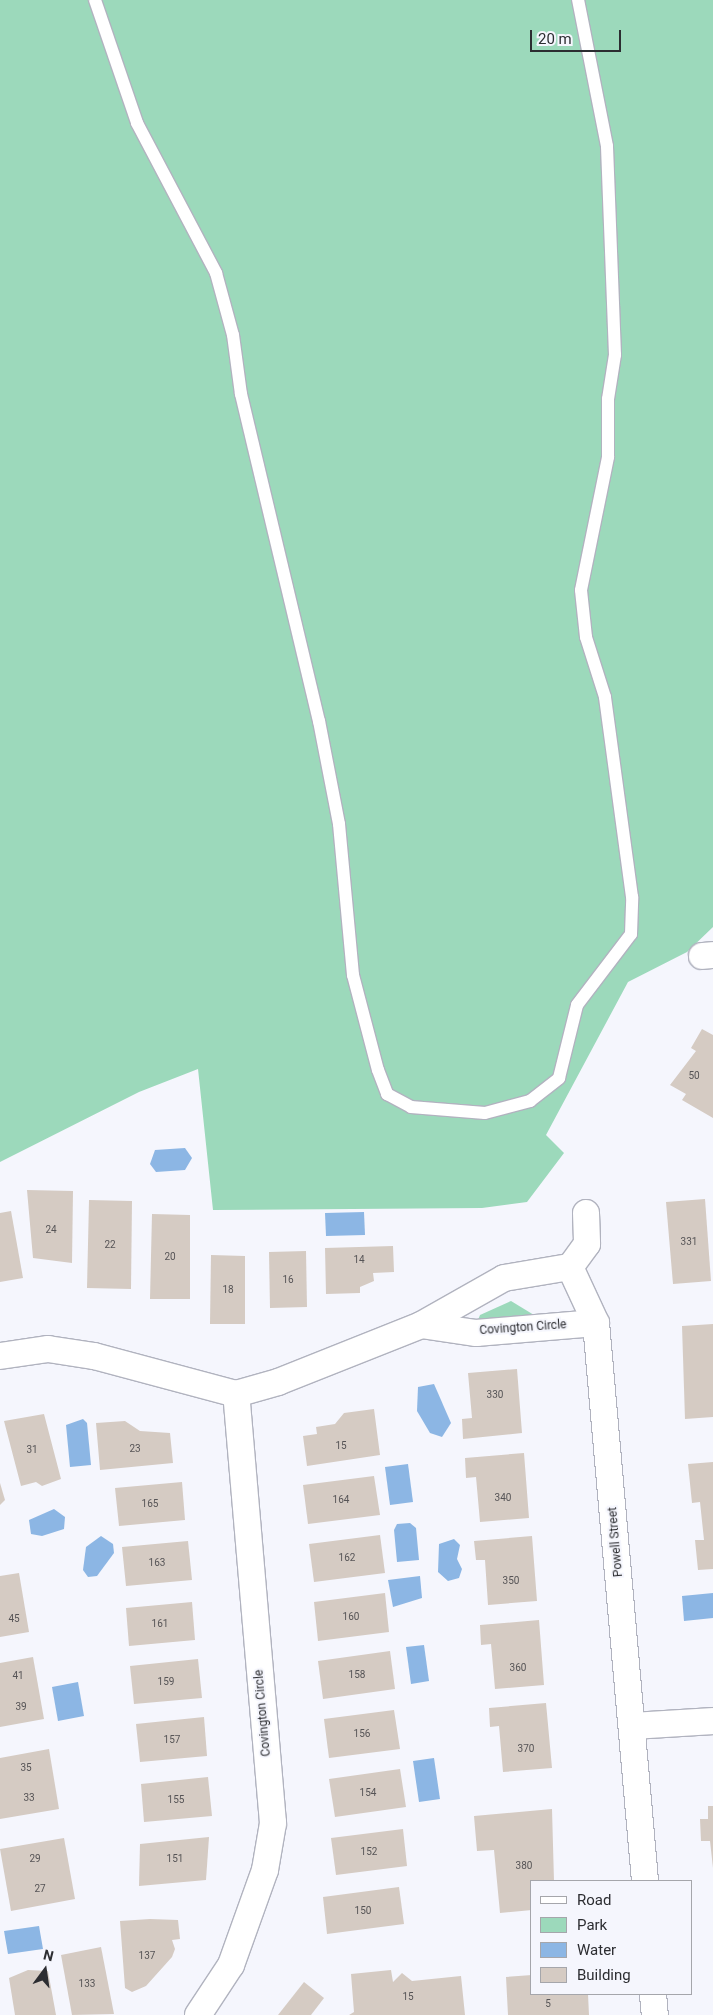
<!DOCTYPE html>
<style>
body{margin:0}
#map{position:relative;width:713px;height:2015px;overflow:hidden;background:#f5f6fd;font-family:Roboto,sans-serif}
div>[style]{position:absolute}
.green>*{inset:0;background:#9cd9bb}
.water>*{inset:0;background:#8cb6e4}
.building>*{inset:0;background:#d5cbc3}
.roads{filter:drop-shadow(1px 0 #b1b3bf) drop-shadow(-1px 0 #b1b3bf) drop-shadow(0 1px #b1b3bf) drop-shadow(0 -1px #b1b3bf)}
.lane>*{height:12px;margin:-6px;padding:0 6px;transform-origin:6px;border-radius:6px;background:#fff}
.street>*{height:26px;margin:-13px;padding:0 13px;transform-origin:13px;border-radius:13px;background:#fff}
span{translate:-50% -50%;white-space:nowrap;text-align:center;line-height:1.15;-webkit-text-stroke:4px #f5f6fd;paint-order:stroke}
.number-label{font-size:10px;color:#565456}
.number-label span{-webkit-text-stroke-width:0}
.street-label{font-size:12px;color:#2c2d31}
.legend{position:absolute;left:530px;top:1880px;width:162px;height:115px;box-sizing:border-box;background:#f5f6fd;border:1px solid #a5a6ab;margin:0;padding:6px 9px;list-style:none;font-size:15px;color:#2c2d31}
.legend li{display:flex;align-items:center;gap:10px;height:25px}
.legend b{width:25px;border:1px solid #a5a6ab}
.north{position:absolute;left:20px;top:1945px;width:50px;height:50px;-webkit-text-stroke:4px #f5f6fd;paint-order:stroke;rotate:14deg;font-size:14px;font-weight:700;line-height:20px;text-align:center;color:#2c2d31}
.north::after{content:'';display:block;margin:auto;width:18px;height:22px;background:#2c2d31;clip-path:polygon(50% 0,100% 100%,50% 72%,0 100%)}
.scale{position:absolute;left:530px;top:30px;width:91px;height:22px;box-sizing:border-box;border:2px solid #2c2d31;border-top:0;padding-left:6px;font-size:15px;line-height:18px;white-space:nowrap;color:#2c2d31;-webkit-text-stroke:4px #f5f6fd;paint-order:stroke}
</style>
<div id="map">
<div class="green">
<div style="clip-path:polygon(0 0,713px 0,713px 927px,687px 952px,628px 982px,546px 1135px,564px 1153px,527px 1202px,482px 1208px,213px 1210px,198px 1069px,139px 1092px,0 1162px)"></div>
<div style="clip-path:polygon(511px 1301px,534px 1315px,478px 1320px,480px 1315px)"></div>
</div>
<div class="water">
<div style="clip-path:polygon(185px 1148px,192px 1158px,185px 1170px,156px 1172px,150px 1164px,155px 1150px)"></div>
<div style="clip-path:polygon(364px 1212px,365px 1235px,326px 1236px,325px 1213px)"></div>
<div style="clip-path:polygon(434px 1384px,451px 1423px,442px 1437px,430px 1433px,417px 1411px,418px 1387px)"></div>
<div style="clip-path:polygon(83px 1419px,87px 1423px,91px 1465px,70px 1467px,66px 1425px)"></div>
<div style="clip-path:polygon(408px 1464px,413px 1502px,390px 1505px,385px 1467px)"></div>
<div style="clip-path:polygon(54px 1509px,65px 1517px,64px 1529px,42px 1536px,31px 1534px,29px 1520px)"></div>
<div style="clip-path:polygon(410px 1523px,416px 1528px,419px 1560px,397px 1562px,394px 1530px,397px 1524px)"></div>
<div style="clip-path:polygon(101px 1536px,113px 1544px,114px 1553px,97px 1576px,88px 1577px,83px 1570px,86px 1547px)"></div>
<div style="clip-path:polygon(454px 1539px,460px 1545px,457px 1559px,462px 1569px,459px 1578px,448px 1581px,438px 1572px,439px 1544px)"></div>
<div style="clip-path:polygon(420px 1576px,422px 1598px,393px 1607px,388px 1580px)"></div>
<div style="clip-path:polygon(713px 1593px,713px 1618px,684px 1621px,682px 1596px)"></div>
<div style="clip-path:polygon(424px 1645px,429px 1681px,411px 1684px,406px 1647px)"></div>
<div style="clip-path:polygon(78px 1682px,84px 1716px,58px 1721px,52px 1687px)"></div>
<div style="clip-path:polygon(434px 1758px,440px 1799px,419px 1802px,413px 1761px)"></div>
<div style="clip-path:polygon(39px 1926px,43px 1949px,8px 1954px,4px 1931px)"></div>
</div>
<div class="building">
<div style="clip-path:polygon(702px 1029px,713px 1035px,713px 1118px,682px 1100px,686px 1094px,670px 1085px,696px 1051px,691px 1048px)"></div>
<div style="clip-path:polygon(27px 1190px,73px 1191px,72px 1263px,33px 1258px)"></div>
<div style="clip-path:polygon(705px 1199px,711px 1281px,673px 1284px,666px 1202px)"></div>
<div style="clip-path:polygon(89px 1200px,132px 1201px,131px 1289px,87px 1288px)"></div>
<div style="clip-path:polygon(11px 1211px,23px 1278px,0 1282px,0 1213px)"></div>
<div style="clip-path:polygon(152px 1214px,190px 1215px,190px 1299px,150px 1299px)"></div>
<div style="clip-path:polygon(393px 1246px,394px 1272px,373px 1273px,374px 1281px,360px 1287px,360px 1293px,326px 1294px,325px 1248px)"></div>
<div style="clip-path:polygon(306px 1251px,307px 1307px,270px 1308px,269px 1252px)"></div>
<div style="clip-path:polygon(211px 1255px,245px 1256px,245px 1324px,210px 1324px)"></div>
<div style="clip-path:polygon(713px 1324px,713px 1417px,685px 1419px,682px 1326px)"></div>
<div style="clip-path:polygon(517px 1369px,522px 1433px,463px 1439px,462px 1419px,472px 1418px,468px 1373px)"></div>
<div style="clip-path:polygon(374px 1409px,380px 1455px,307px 1466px,303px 1436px,317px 1434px,316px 1427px,335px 1424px,344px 1413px)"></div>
<div style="clip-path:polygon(44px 1414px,61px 1479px,42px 1486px,36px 1482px,21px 1486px,4px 1421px)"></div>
<div style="clip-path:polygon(125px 1421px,140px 1431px,170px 1433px,173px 1463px,100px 1470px,96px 1423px)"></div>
<div style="clip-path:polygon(524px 1453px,529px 1518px,480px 1522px,476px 1477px,466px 1478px,465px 1458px)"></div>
<div style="clip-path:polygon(713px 1462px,713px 1569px,698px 1570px,695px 1540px,704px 1540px,700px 1502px,692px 1503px,688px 1464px)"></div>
<div style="clip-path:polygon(374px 1476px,380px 1515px,308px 1524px,303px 1485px)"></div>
<div style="clip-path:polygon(182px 1482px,185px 1520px,119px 1526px,115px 1488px)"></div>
<div style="clip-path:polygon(0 1483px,5px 1500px,0 1505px)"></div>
<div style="clip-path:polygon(380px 1535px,385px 1573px,314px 1582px,309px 1544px)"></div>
<div style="clip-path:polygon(532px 1536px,537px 1601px,488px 1605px,485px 1560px,476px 1560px,474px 1541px)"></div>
<div style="clip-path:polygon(188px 1541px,192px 1580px,126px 1586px,122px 1547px)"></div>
<div style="clip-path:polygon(19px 1573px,29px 1632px,0 1637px,0 1576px)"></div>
<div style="clip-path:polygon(385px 1593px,389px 1632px,318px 1641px,314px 1602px)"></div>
<div style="clip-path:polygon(192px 1602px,195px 1640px,129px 1646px,126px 1608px)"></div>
<div style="clip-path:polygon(539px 1620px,544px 1685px,495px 1689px,491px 1644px,481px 1645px,480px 1625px)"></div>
<div style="clip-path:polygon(390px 1651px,395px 1689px,323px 1699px,318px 1661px)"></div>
<div style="clip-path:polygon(33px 1657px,44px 1719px,0 1727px,0 1663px)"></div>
<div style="clip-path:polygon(198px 1659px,202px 1698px,134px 1704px,130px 1666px)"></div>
<div style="clip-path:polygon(546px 1703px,552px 1768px,503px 1772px,499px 1726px,490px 1727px,489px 1708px)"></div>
<div style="clip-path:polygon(394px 1710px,400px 1749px,329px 1758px,324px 1719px)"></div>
<div style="clip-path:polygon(204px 1717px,207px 1756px,140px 1762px,136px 1724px)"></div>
<div style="clip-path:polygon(49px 1749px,59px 1809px,0 1819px,0 1758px)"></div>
<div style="clip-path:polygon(400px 1769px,406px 1807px,335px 1817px,329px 1779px)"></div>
<div style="clip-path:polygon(208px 1777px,212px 1816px,144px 1822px,141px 1784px)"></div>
<div style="clip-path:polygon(708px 1806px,713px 1806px,713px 1868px,710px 1841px,701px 1841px,700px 1819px,708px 1819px)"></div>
<div style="clip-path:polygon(552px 1809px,554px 1881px,532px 1881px,532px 1910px,500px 1913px,494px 1850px,477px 1851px,474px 1816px)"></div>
<div style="clip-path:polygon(403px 1829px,407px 1866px,336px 1875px,331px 1838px)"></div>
<div style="clip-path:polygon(209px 1837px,206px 1880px,139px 1886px,140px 1844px)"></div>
<div style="clip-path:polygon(64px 1838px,75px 1899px,11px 1911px,0 1849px)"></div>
<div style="clip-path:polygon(399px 1887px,404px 1924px,327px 1934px,323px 1897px)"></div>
<div style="clip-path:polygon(150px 1919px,178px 1920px,180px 1939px,172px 1940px,175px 1949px,172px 1957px,146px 1986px,132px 1992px,125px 1988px,120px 1921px)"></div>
<div style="clip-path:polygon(101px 1947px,114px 2014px,72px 2015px,61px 1955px)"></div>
<div style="clip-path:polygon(28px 1970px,48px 1971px,56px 2015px,15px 2015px,9px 1978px)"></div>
<div style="clip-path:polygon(391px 1970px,393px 1982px,402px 1973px,412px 1981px,461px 1976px,465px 2015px,349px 2015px,354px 2012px,351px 1974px)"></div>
<div style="clip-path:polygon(532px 1975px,532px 1994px,588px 1994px,589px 2015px,508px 2015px,506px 1977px)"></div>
<div style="clip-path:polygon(304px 1982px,324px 1998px,311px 2015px,278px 2015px)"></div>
</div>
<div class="roads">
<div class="lane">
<div style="left:95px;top:0;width:130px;rotate:71.1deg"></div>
<div style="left:137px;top:123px;width:170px;rotate:62.2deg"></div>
<div style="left:216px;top:273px;width:64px;rotate:74.7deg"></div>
<div style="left:233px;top:335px;width:60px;rotate:82.3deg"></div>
<div style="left:241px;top:394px;width:336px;rotate:76.6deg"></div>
<div style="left:319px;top:721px;width:105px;rotate:79deg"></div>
<div style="left:339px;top:824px;width:152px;rotate:84.7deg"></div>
<div style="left:353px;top:975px;width:98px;rotate:75.3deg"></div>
<div style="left:378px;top:1070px;width:26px;rotate:69deg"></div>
<div style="left:387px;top:1094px;width:27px;rotate:28deg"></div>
<div style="left:411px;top:1107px;width:74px;rotate:4.6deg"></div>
<div style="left:485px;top:1113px;width:47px;rotate:-14.9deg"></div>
<div style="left:530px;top:1101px;width:37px;rotate:-38deg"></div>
<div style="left:559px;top:1078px;width:75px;rotate:-76.1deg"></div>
<div style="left:577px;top:1005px;width:89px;rotate:-52.7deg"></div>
<div style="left:631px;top:934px;width:37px;rotate:-88deg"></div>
<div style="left:632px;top:897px;width:202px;rotate:-97.7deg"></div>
<div style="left:605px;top:697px;width:63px;rotate:-107.6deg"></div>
<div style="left:586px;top:637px;width:47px;rotate:-96.1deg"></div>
<div style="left:581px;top:590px;width:136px;rotate:-78.5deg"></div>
<div style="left:608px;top:457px;width:58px;rotate:-90deg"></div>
<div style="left:608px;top:399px;width:45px;rotate:-81deg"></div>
<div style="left:615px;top:355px;width:209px;rotate:-92.2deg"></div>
<div style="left:607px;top:146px;width:149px;rotate:-101.2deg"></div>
</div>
<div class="street">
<div style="left:702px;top:956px;width:11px;rotate:-5deg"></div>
<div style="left:586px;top:1213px;width:31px;rotate:88deg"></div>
<div style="left:587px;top:1244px;width:29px;rotate:126deg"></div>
<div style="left:570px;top:1267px;width:62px;rotate:65.1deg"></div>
<div style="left:596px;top:1323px;width:560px;rotate:84.98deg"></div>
<div style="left:421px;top:1325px;width:56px;rotate:8.3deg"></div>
<div style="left:476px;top:1333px;width:120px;rotate:-4.8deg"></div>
<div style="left:0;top:1356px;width:49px;rotate:-8.3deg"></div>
<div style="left:48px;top:1349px;width:47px;rotate:8.7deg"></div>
<div style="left:94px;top:1356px;width:147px;rotate:15deg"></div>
<div style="left:236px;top:1394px;width:44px;rotate:-15.9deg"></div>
<div style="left:278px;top:1382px;width:154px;rotate:-21.7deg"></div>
<div style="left:421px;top:1325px;width:95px;rotate:-29.5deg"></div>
<div style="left:504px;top:1278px;width:67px;rotate:-9.5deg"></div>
<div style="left:633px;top:1726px;width:80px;rotate:-3.6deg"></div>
<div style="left:653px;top:1994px;width:21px;rotate:85deg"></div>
<div style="left:198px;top:2015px;width:60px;rotate:-56.6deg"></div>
<div style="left:231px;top:1965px;width:101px;rotate:-70.3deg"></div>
<div style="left:265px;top:1870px;width:48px;rotate:-80.3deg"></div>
<div style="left:273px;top:1823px;width:431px;rotate:-94.9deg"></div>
</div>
</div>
<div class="number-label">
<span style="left:694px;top:1076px">50</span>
<span style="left:51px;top:1230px">24</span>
<span style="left:689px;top:1242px">331</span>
<span style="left:110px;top:1245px">22</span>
<span style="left:170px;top:1257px">20</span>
<span style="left:359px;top:1260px">14</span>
<span style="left:288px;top:1280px">16</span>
<span style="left:228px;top:1290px">18</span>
<span style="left:495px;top:1395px">330</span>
<span style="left:341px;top:1446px">15</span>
<span style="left:135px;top:1449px">23</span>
<span style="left:32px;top:1450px">31</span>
<span style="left:503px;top:1498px">340</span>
<span style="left:341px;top:1500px">164</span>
<span style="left:150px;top:1504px">165</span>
<span style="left:347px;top:1558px">162</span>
<span style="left:157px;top:1563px">163</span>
<span style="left:511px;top:1581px">350</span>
<span style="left:351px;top:1617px">160</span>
<span style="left:14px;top:1619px">45</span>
<span style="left:160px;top:1624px">161</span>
<span style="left:518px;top:1668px">360</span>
<span style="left:357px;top:1675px">158</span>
<span style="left:18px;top:1676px">41</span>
<span style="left:166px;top:1682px">159</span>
<span style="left:21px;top:1707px">39</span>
<span style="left:362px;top:1734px">156</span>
<span style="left:172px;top:1740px">157</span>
<span style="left:526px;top:1749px">370</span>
<span style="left:26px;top:1768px">35</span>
<span style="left:368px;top:1793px">154</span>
<span style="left:29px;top:1798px">33</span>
<span style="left:176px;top:1800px">155</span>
<span style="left:369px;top:1852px">152</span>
<span style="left:35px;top:1859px">29</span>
<span style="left:175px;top:1859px">151</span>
<span style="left:524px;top:1866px">380</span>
<span style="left:40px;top:1889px">27</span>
<span style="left:363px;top:1911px">150</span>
<span style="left:147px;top:1956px">137</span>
<span style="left:87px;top:1984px">133</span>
<span style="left:408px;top:1997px">15</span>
<span style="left:548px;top:2004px">5</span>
</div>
<div class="street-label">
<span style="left:523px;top:1328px;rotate:-4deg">Covington Circle</span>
<span style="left:616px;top:1542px;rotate:-95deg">Powell Street</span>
<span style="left:263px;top:1713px;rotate:-95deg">Covington Circle</span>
</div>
<ul class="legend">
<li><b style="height:6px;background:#fff"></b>Road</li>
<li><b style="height:14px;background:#9cd9bb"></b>Park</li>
<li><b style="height:14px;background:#8cb6e4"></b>Water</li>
<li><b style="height:14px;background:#d5cbc3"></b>Building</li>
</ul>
<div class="north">N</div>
<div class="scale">20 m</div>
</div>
